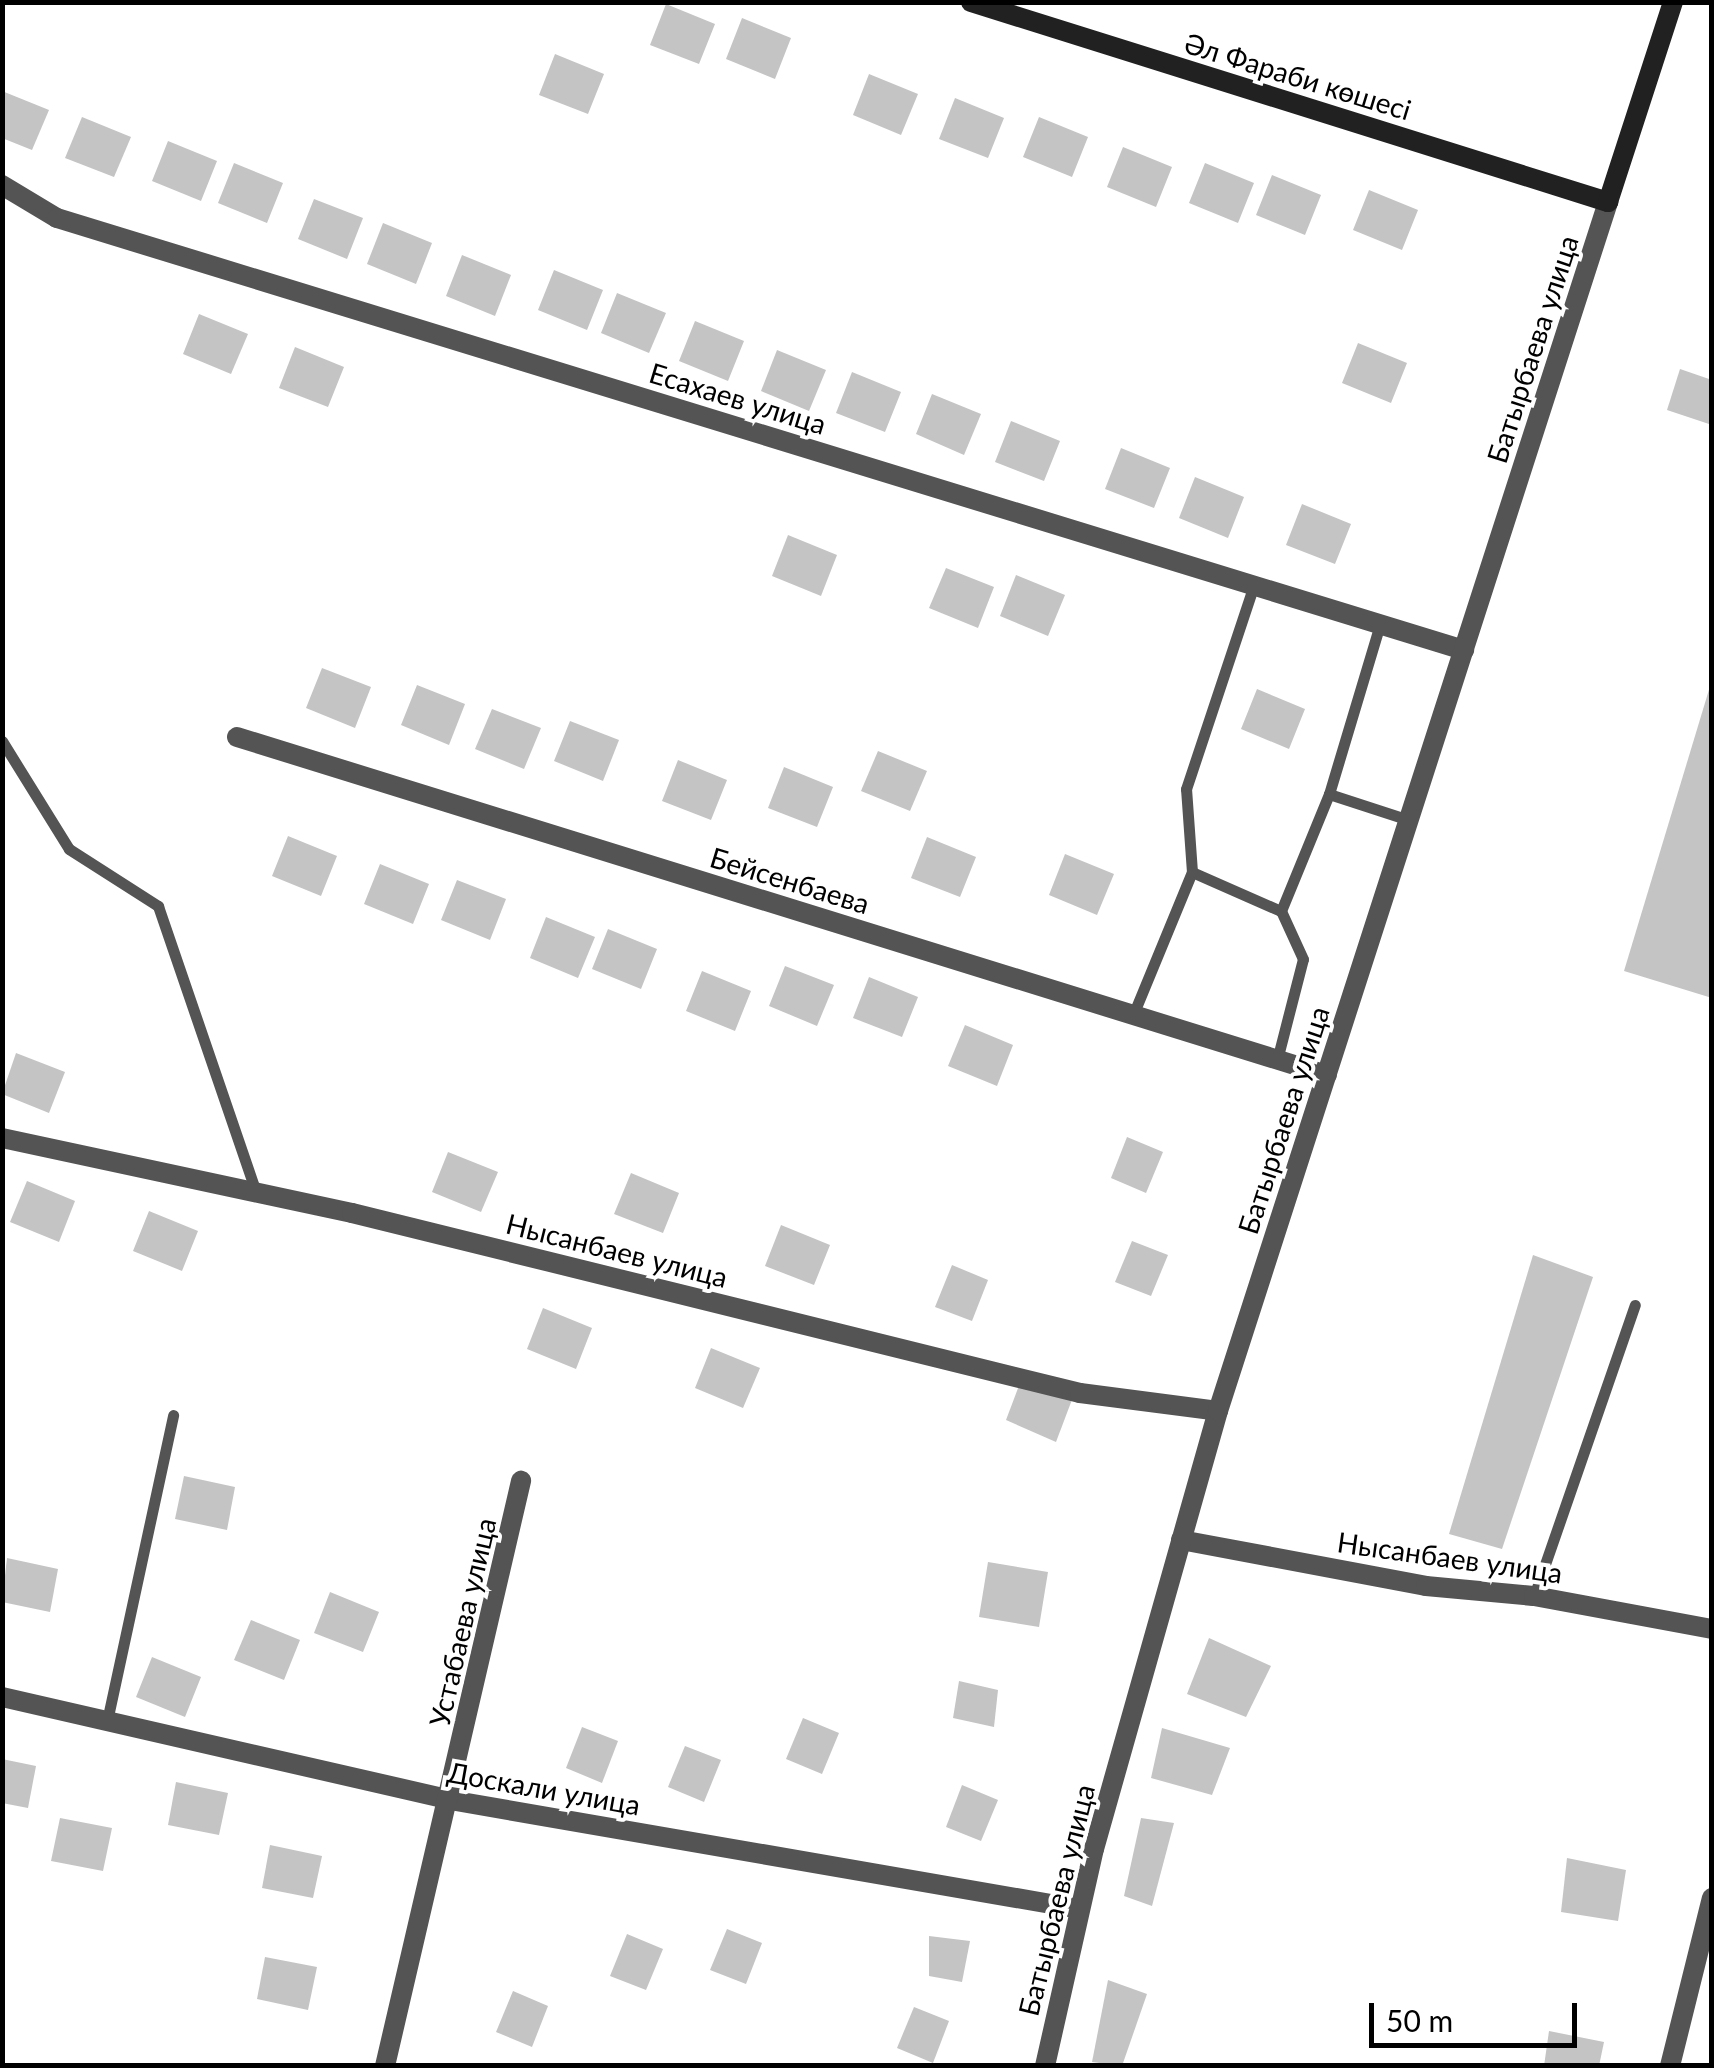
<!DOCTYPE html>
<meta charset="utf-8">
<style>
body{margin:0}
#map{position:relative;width:1714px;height:2068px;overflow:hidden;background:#fff;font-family:Lato,sans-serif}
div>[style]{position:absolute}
.building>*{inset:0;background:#c4c4c4}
.lane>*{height:11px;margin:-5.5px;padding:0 5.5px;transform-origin:5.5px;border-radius:5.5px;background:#545454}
.street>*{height:20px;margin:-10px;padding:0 10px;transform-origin:10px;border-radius:10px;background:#545454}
.secondary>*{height:20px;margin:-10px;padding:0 10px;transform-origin:10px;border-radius:10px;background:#212121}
span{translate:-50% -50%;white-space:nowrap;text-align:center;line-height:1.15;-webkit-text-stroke:8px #fff;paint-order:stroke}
.street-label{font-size:28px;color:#000}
.frame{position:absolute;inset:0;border:5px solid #000;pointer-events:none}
.scale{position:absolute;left:1369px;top:2003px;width:208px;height:45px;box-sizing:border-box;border:5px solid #000;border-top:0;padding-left:12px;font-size:30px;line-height:35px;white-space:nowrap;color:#000;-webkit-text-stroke:8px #fff;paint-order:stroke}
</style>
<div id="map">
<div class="building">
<div style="clip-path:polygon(666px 4px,715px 24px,699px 64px,650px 45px)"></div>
<div style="clip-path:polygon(742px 18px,791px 38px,775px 79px,726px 59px)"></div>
<div style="clip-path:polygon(555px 54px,604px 74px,588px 114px,539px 95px)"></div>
<div style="clip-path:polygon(869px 74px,918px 94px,901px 135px,853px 115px)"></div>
<div style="clip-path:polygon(2px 91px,49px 110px,32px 150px,2px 138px)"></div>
<div style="clip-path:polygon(955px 98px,1004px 118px,988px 158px,939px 139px)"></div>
<div style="clip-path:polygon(82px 117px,131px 137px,114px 177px,65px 158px)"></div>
<div style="clip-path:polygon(1039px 117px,1088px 137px,1072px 177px,1023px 157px)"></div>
<div style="clip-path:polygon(168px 141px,217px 161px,201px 201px,152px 181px)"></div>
<div style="clip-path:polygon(1123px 147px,1172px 167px,1156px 207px,1107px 187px)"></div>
<div style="clip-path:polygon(234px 163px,283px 183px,267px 223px,218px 203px)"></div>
<div style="clip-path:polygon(1205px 163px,1254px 183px,1238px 223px,1189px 203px)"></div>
<div style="clip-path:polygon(1272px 175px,1321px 195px,1305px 235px,1256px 215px)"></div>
<div style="clip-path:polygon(1369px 190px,1418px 210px,1402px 250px,1353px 230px)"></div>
<div style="clip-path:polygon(314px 199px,363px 218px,347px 259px,298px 239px)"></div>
<div style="clip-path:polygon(383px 223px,432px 243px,416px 284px,367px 264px)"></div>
<div style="clip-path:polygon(462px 255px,511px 275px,495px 316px,446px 296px)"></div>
<div style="clip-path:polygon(554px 270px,603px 290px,587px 330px,538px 310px)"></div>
<div style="clip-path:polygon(617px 293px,666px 313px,649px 353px,601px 333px)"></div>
<div style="clip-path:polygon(199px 314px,248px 334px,231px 374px,183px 354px)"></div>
<div style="clip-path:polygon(695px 321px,744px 341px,728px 381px,679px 361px)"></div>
<div style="clip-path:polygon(1358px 343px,1407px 363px,1391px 403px,1342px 383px)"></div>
<div style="clip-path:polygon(295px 347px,344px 367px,328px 407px,279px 388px)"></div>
<div style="clip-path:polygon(777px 350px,826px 370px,809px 411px,761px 391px)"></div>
<div style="clip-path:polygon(1680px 369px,1712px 380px,1712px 425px,1667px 410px)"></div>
<div style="clip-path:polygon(852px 372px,901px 392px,885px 432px,836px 413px)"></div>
<div style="clip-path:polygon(932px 394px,981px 414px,964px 455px,916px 434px)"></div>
<div style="clip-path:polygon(1011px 421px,1060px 441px,1044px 481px,995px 462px)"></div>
<div style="clip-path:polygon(1121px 448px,1170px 468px,1154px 508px,1105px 489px)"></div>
<div style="clip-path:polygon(1195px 477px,1244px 497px,1228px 538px,1179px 518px)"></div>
<div style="clip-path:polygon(1302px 504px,1351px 524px,1335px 564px,1286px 545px)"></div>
<div style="clip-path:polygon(788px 535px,837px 555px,821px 596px,772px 576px)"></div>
<div style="clip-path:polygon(946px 568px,994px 587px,978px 628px,929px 608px)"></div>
<div style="clip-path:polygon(1016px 575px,1065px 595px,1048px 636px,1000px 616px)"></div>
<div style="clip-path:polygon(322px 668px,371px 687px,355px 728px,306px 708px)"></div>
<div style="clip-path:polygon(1711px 683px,1712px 684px,1712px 998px,1624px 971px)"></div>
<div style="clip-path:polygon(417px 685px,465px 704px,449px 745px,401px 725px)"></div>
<div style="clip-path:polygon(1257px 689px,1305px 709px,1289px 749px,1241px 729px)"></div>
<div style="clip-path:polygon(492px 709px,541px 728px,524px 769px,475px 749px)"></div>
<div style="clip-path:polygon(570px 721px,619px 740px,603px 781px,554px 761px)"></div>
<div style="clip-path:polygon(878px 751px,927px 771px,910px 811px,861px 791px)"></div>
<div style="clip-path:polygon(678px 760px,727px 780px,711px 820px,662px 801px)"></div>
<div style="clip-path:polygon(784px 767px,833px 787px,817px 827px,768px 808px)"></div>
<div style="clip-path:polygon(288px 836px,337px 856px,321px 896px,272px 876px)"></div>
<div style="clip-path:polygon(927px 837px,976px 857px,960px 897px,911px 878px)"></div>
<div style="clip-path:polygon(1065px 854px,1114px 874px,1097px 915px,1049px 895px)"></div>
<div style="clip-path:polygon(380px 864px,429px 884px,413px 924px,364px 904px)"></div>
<div style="clip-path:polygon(457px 880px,506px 899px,490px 940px,441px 920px)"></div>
<div style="clip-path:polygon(546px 917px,595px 937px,578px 978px,530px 958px)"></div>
<div style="clip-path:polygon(608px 929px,657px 949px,641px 989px,592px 969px)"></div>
<div style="clip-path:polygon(785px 966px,834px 985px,817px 1026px,769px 1006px)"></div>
<div style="clip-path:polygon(702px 971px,751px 991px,735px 1031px,686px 1011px)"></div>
<div style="clip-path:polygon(869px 977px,918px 997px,902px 1037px,853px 1018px)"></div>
<div style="clip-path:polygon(965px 1025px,1013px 1045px,997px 1086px,948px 1066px)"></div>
<div style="clip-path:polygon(16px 1053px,65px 1072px,49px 1113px,2px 1094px)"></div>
<div style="clip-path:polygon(1127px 1137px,1163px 1152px,1146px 1193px,1111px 1178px)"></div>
<div style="clip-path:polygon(448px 1152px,498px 1172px,481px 1212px,432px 1192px)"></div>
<div style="clip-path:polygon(631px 1173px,679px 1193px,663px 1233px,614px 1214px)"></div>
<div style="clip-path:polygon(27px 1181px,75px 1201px,59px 1242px,10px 1222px)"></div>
<div style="clip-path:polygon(149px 1211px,198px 1231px,182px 1271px,133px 1251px)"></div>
<div style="clip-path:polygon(781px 1225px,830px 1245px,814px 1285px,765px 1266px)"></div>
<div style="clip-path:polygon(1132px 1241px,1168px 1255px,1151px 1296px,1115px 1282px)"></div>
<div style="clip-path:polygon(1533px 1255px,1593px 1277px,1502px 1549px,1449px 1534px)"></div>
<div style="clip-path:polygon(952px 1265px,988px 1280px,972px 1321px,935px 1307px)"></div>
<div style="clip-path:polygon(543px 1308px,592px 1328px,576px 1369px,527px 1349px)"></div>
<div style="clip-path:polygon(711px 1348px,760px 1368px,743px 1408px,695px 1388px)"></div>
<div style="clip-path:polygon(1020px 1383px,1073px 1397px,1056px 1442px,1006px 1420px)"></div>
<div style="clip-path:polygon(184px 1476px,235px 1487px,227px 1530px,175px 1519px)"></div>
<div style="clip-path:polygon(7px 1558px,58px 1569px,50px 1612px,2px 1602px)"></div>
<div style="clip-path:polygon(988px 1562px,1048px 1572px,1039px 1627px,979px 1617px)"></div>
<div style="clip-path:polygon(330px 1592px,379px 1612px,363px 1652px,314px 1633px)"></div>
<div style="clip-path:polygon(251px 1620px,300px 1640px,284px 1680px,234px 1660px)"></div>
<div style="clip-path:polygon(1209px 1638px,1271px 1666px,1246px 1717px,1187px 1694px)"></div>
<div style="clip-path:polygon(152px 1657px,201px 1677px,185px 1717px,136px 1697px)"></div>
<div style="clip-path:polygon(959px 1681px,998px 1690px,994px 1727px,953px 1718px)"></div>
<div style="clip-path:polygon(803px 1718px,839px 1733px,822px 1774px,786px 1759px)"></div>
<div style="clip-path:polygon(582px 1727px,618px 1741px,602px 1783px,566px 1768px)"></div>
<div style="clip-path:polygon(1162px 1728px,1230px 1748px,1212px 1795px,1151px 1778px)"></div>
<div style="clip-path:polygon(685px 1746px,721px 1760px,704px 1802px,668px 1787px)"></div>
<div style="clip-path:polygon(2px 1759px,36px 1766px,28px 1808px,2px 1803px)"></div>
<div style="clip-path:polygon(176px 1782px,228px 1793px,219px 1835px,168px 1825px)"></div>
<div style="clip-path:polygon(962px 1785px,998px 1800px,981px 1841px,946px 1827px)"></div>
<div style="clip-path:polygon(60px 1818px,112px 1828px,103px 1871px,51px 1861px)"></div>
<div style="clip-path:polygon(1141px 1818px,1174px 1823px,1152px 1906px,1124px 1896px)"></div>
<div style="clip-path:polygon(270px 1845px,322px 1856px,313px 1898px,262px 1888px)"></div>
<div style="clip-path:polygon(1567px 1858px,1626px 1870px,1618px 1921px,1561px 1912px)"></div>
<div style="clip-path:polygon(727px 1929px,762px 1943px,746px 1984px,710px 1970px)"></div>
<div style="clip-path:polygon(627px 1934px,663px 1949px,646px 1990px,610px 1976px)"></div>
<div style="clip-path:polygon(929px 1936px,970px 1941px,962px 1982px,929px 1976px)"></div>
<div style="clip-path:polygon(265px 1957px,317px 1967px,308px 2010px,257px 1999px)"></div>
<div style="clip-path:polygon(1108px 1980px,1147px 1994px,1122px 2066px,1092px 2062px)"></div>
<div style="clip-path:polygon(513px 1991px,548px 2006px,532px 2047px,496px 2032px)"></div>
<div style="clip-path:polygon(914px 2007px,949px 2021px,933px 2063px,897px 2048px)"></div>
<div style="clip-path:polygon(1549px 2031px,1604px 2042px,1599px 2066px,1544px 2066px)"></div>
</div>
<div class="lane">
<div style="left:2px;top:741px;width:127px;rotate:58.2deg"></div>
<div style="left:69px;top:849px;width:106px;rotate:32.6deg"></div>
<div style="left:158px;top:906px;width:302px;rotate:71.1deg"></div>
<div style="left:1329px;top:794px;width:84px;rotate:18deg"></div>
<div style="left:1192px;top:872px;width:97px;rotate:23.7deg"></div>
<div style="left:1133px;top:1015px;width:155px;rotate:-67.6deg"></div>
<div style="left:1192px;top:872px;width:83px;rotate:-94.1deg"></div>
<div style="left:1186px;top:789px;width:215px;rotate:-71.6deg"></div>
<div style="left:1277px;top:1060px;width:104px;rotate:-75.6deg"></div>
<div style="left:1303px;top:959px;width:53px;rotate:-114.6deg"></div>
<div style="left:1281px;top:911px;width:126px;rotate:-67.7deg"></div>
<div style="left:1329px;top:794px;width:177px;rotate:-73.3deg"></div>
<div style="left:1534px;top:1596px;width:308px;rotate:-70.9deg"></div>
<div style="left:107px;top:1721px;width:313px;rotate:-77.8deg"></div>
</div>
<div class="street">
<div style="left:2px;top:185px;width:64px;rotate:31deg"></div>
<div style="left:57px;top:218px;width:1472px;rotate:17.07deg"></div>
<div style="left:237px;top:737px;width:1141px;rotate:17.23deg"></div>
<div style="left:2px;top:1138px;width:358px;rotate:12.1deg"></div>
<div style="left:352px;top:1213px;width:750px;rotate:13.89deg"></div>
<div style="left:1080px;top:1393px;width:139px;rotate:7.4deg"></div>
<div style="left:1181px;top:1540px;width:249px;rotate:10.6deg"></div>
<div style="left:1426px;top:1586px;width:108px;rotate:5.3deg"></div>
<div style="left:1534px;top:1596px;width:181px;rotate:10.5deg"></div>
<div style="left:2px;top:1697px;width:460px;rotate:12.9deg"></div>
<div style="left:450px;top:1800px;width:639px;rotate:9.82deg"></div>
<div style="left:385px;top:2066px;width:601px;rotate:-76.91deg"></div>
<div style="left:1045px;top:2066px;width:222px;rotate:-77.3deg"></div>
<div style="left:1094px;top:1849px;width:455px;rotate:-74.2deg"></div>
<div style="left:1218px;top:1411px;width:1270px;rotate:-72.12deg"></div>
<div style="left:1670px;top:2066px;width:173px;rotate:-76deg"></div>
</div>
<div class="secondary">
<div style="left:971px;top:2px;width:668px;rotate:17.43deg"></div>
<div style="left:1608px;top:202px;width:210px;rotate:-72deg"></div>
</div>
<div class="street-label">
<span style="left:1298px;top:76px;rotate:17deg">Әл Фараби көшесі</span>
<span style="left:1532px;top:349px;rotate:-72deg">Батырбаева улица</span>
<span style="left:738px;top:398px;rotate:17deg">Есахаев улица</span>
<span style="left:790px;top:880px;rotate:17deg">Бейсенбаева</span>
<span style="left:1283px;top:1120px;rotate:-72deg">Батырбаева улица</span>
<span style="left:617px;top:1250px;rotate:14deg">Нысанбаев улица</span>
<span style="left:1450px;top:1557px;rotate:8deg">Нысанбаев улица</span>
<span style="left:462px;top:1622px;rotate:-77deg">Устабаева улица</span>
<span style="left:544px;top:1788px;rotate:10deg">Доскали улица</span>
<span style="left:1056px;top:1900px;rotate:-76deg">Батырбаева улица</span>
</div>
<div class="frame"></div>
<div class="scale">50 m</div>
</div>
